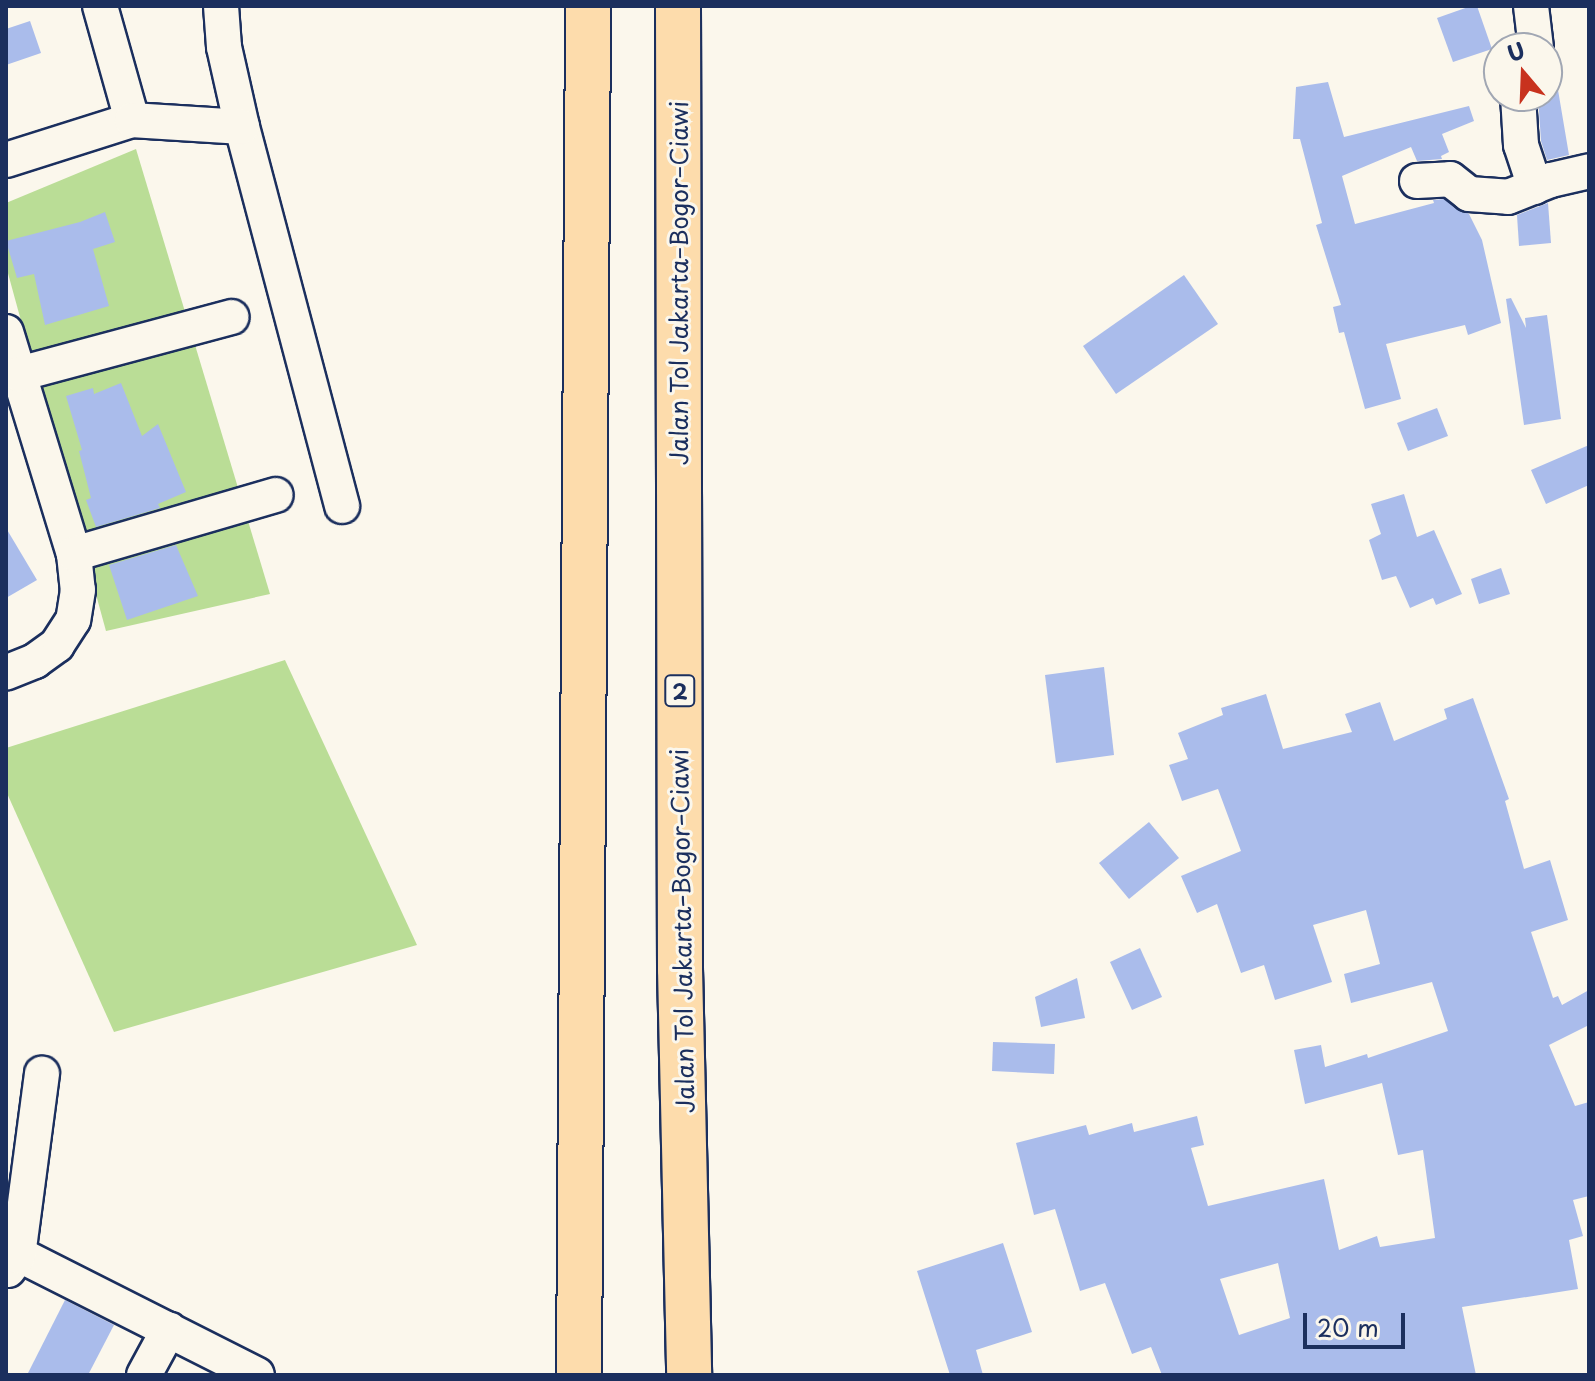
<!DOCTYPE html>
<meta charset="utf-8">
<style>
body{margin:0}
#map{position:relative;width:1595px;height:1381px;overflow:hidden;background:#fbf7ec;font-family:"Playpen Sans",sans-serif}
div>[style]{position:absolute}
.green>*{inset:0;background:#badd96}
.building>*{inset:0;background:#aabceb}
.roads{filter:drop-shadow(2px 0 #1b2f5e) drop-shadow(-2px 0 #1b2f5e) drop-shadow(0 2px #1b2f5e) drop-shadow(0 -2px #1b2f5e)}
.minor>*{height:34px;margin:-17px;padding:0 17px;transform-origin:17px;border-radius:17px;background:#fbf7ec}
.highway>*{height:44px;margin:-22px;padding:0 22px;transform-origin:22px;border-radius:22px;background:#fddcac}
span{translate:-50% -50%;white-space:nowrap;text-align:center;line-height:1.15;-webkit-text-stroke:6px #fbf7ec;paint-order:stroke}
.shield-label span{padding:2px 6px;background:#fbf7ec;border:2px solid;border-radius:6px;-webkit-text-stroke-width:0}
.shield-label{font-size:22px;color:#1b2f5e;font-weight:700}
.street-label{font-size:24px;color:#1b2f5e}
.frame{position:absolute;inset:0;border:8px solid #1b2f5e;pointer-events:none}
.north{position:absolute;left:1483px;top:32px;width:80px;height:80px;box-sizing:border-box;background:#fbf7ec;border:2px solid #a1a7b3;border-radius:50%;rotate:341deg;font-size:22px;font-weight:700;line-height:32px;text-align:center;color:#1b2f5e}
.north::after{content:'';display:block;margin:auto;width:28px;height:36px;background:#c8321e;clip-path:polygon(50% 0,100% 100%,50% 72%,0 100%)}
.scale{position:absolute;left:1303px;top:1313px;width:102px;height:36px;box-sizing:border-box;border:4px solid #1b2f5e;border-top:0;padding-left:10px;font-size:24px;line-height:28px;white-space:nowrap;color:#1b2f5e;-webkit-text-stroke:6px #fbf7ec;paint-order:stroke}
</style>
<div id="map">
<div class="green">
<div style="clip-path:polygon(136px 149px,270px 594px,106px 631px,6px 266px,6px 203px)"></div>
<div style="clip-path:polygon(285px 660px,417px 945px,114px 1032px,6px 791px,6px 748px)"></div>
</div>
<div class="building">
<div style="clip-path:polygon(1471px 6px,1477px 6px,1492px 49px,1453px 62px,1437px 18px)"></div>
<div style="clip-path:polygon(30px 21px,41px 53px,6px 65px,6px 29px)"></div>
<div style="clip-path:polygon(1328px 82px,1344px 137px,1469px 106px,1474px 121px,1442px 134px,1449px 152px,1441px 156px,1442px 159px,1417px 161px,1411px 147px,1342px 176px,1355px 224px,1434px 203px,1433px 200px,1444px 199px,1469px 214px,1482px 240px,1501px 323px,1468px 335px,1465px 325px,1386px 344px,1401px 399px,1365px 409px,1344px 332px,1339px 333px,1333px 307px,1341px 305px,1316px 225px,1322px 223px,1300px 139px,1293px 139px,1296px 87px)"></div>
<div style="clip-path:polygon(1557px 84px,1569px 155px,1547px 160px,1541px 141px,1538px 96px,1547px 96px,1547px 86px)"></div>
<div style="clip-path:polygon(1548px 203px,1551px 243px,1519px 246px,1517px 215px)"></div>
<div style="clip-path:polygon(105px 212px,115px 242px,93px 249px,109px 306px,45px 325px,34px 274px,17px 278px,6px 241px,80px 222px)"></div>
<div style="clip-path:polygon(1184px 275px,1218px 324px,1116px 394px,1083px 346px)"></div>
<div style="clip-path:polygon(1511px 298px,1526px 328px,1525px 318px,1547px 315px,1561px 419px,1524px 425px,1506px 299px)"></div>
<div style="clip-path:polygon(121px 383px,142px 436px,158px 424px,186px 492px,158px 504px,160px 508px,96px 527px,86px 500px,91px 498px,79px 451px,82px 450px,66px 396px,93px 388px,94px 394px)"></div>
<div style="clip-path:polygon(1437px 408px,1448px 436px,1408px 451px,1397px 423px)"></div>
<div style="clip-path:polygon(1589px 445px,1589px 485px,1546px 504px,1531px 470px)"></div>
<div style="clip-path:polygon(1404px 494px,1417px 537px,1434px 530px,1462px 594px,1436px 605px,1433px 598px,1410px 608px,1396px 576px,1382px 580px,1369px 540px,1381px 534px,1371px 504px)"></div>
<div style="clip-path:polygon(6px 528px,37px 580px,6px 598px)"></div>
<div style="clip-path:polygon(176px 545px,198px 596px,127px 620px,109px 565px)"></div>
<div style="clip-path:polygon(1501px 568px,1510px 594px,1479px 604px,1471px 579px)"></div>
<div style="clip-path:polygon(1104px 667px,1114px 755px,1056px 763px,1045px 675px)"></div>
<div style="clip-path:polygon(evenodd,1266px 694px,1283px 749px,1352px 732px,1345px 714px,1380px 702px,1394px 741px,1447px 719px,1444px 709px,1473px 698px,1509px 799px,1505px 801px,1524px 869px,1550px 860px,1568px 920px,1531px 932px,1553px 998px,1558px 996px,1562px 1005px,1589px 990px,1589px 1025px,1549px 1045px,1575px 1106px,1589px 1102px,1589px 1196px,1573px 1200px,1583px 1236px,1569px 1240px,1578px 1289px,1462px 1307px,1476px 1375px,1162px 1375px,1151px 1347px,1132px 1354px,1105px 1283px,1080px 1291px,1055px 1209px,1034px 1215px,1016px 1143px,1086px 1125px,1089px 1135px,1132px 1123px,1134px 1132px,1197px 1116px,1204px 1145px,1191px 1148px,1208px 1206px,1324px 1179px,1339px 1250px,1377px 1236px,1380px 1247px,1435px 1238px,1423px 1150px,1398px 1155px,1382px 1083px,1305px 1104px,1294px 1050px,1321px 1045px,1325px 1067px,1367px 1054px,1368px 1058px,1448px 1031px,1432px 982px,1351px 1003px,1344px 974px,1380px 964px,1366px 910px,1313px 925px,1332px 982px,1275px 1000px,1264px 965px,1241px 973px,1217px 904px,1197px 913px,1181px 876px,1241px 851px,1218px 789px,1182px 801px,1169px 765px,1188px 759px,1178px 733px,1223px 715px,1221px 708px,1266px 694px,1278px 1263px,1290px 1318px,1239px 1335px,1220px 1279px,1278px 1263px)"></div>
<div style="clip-path:polygon(1149px 822px,1179px 858px,1129px 899px,1099px 863px)"></div>
<div style="clip-path:polygon(1140px 948px,1162px 997px,1132px 1010px,1110px 962px)"></div>
<div style="clip-path:polygon(1077px 978px,1085px 1018px,1041px 1027px,1035px 997px)"></div>
<div style="clip-path:polygon(993px 1042px,1055px 1044px,1054px 1074px,992px 1071px)"></div>
<div style="clip-path:polygon(1003px 1243px,1032px 1332px,976px 1350px,983px 1375px,950px 1375px,917px 1271px)"></div>
<div style="clip-path:polygon(65px 1300px,114px 1325px,88px 1375px,27px 1375px)"></div>
</div>
<div class="roads">
<div class="minor">
<div style="left:100px;top:6px;width:118px;rotate:74.3deg"></div>
<div style="left:221px;top:6px;width:41px;rotate:85.8deg"></div>
<div style="left:224px;top:47px;width:82px;rotate:77.3deg"></div>
<div style="left:242px;top:127px;width:392px;rotate:75.2deg"></div>
<div style="left:1531px;top:6px;width:42px;rotate:83.2deg"></div>
<div style="left:1518px;top:96px;width:49px;rotate:86.5deg"></div>
<div style="left:1521px;top:145px;width:44px;rotate:71.6deg"></div>
<div style="left:6px;top:160px;width:132px;rotate:-17.6deg"></div>
<div style="left:132px;top:120px;width:110px;rotate:3.6deg"></div>
<div style="left:1417px;top:181px;width:33px;rotate:-3deg"></div>
<div style="left:1450px;top:179px;width:24px;rotate:38deg"></div>
<div style="left:1469px;top:194px;width:39px;rotate:4deg"></div>
<div style="left:1508px;top:197px;width:46px;rotate:-21.6deg"></div>
<div style="left:1551px;top:180px;width:39px;rotate:-13deg"></div>
<div style="left:6px;top:332px;width:232px;rotate:73deg"></div>
<div style="left:74px;top:554px;width:36px;rotate:84deg"></div>
<div style="left:78px;top:590px;width:30px;rotate:99deg"></div>
<div style="left:73px;top:620px;width:30px;rotate:123deg"></div>
<div style="left:57px;top:645px;width:27px;rotate:144deg"></div>
<div style="left:35px;top:661px;width:31px;rotate:158deg"></div>
<div style="left:19px;top:374px;width:220px;rotate:-15deg"></div>
<div style="left:74px;top:554px;width:210px;rotate:-16.3deg"></div>
<div style="left:6px;top:1248px;width:281px;rotate:26.8deg"></div>
<div style="left:8px;top:1270px;width:17px;rotate:-54deg"></div>
<div style="left:18px;top:1256px;width:184px;rotate:-82.5deg"></div>
<div style="left:144px;top:1375px;width:52px;rotate:-61.5deg"></div>
</div>
<div class="highway">
<div style="left:678px;top:6px;width:963px;rotate:89.88deg"></div>
<div style="left:680px;top:969px;width:406px;rotate:88.7deg"></div>
<div style="left:579px;top:1375px;width:1369px;rotate:-89.62deg"></div>
</div>
</div>
<div class="shield-label">
<span style="left:680px;top:691px">2</span>
</div>
<div class="street-label">
<span style="left:679px;top:283px;rotate:-90deg">Jalan Tol Jakarta–Bogor–Ciawi</span>
<span style="left:682px;top:931px;rotate:-91deg">Jalan Tol Jakarta–Bogor–Ciawi</span>
</div>
<div class="frame"></div>
<div class="north">U</div>
<div class="scale">20 m</div>
</div>
